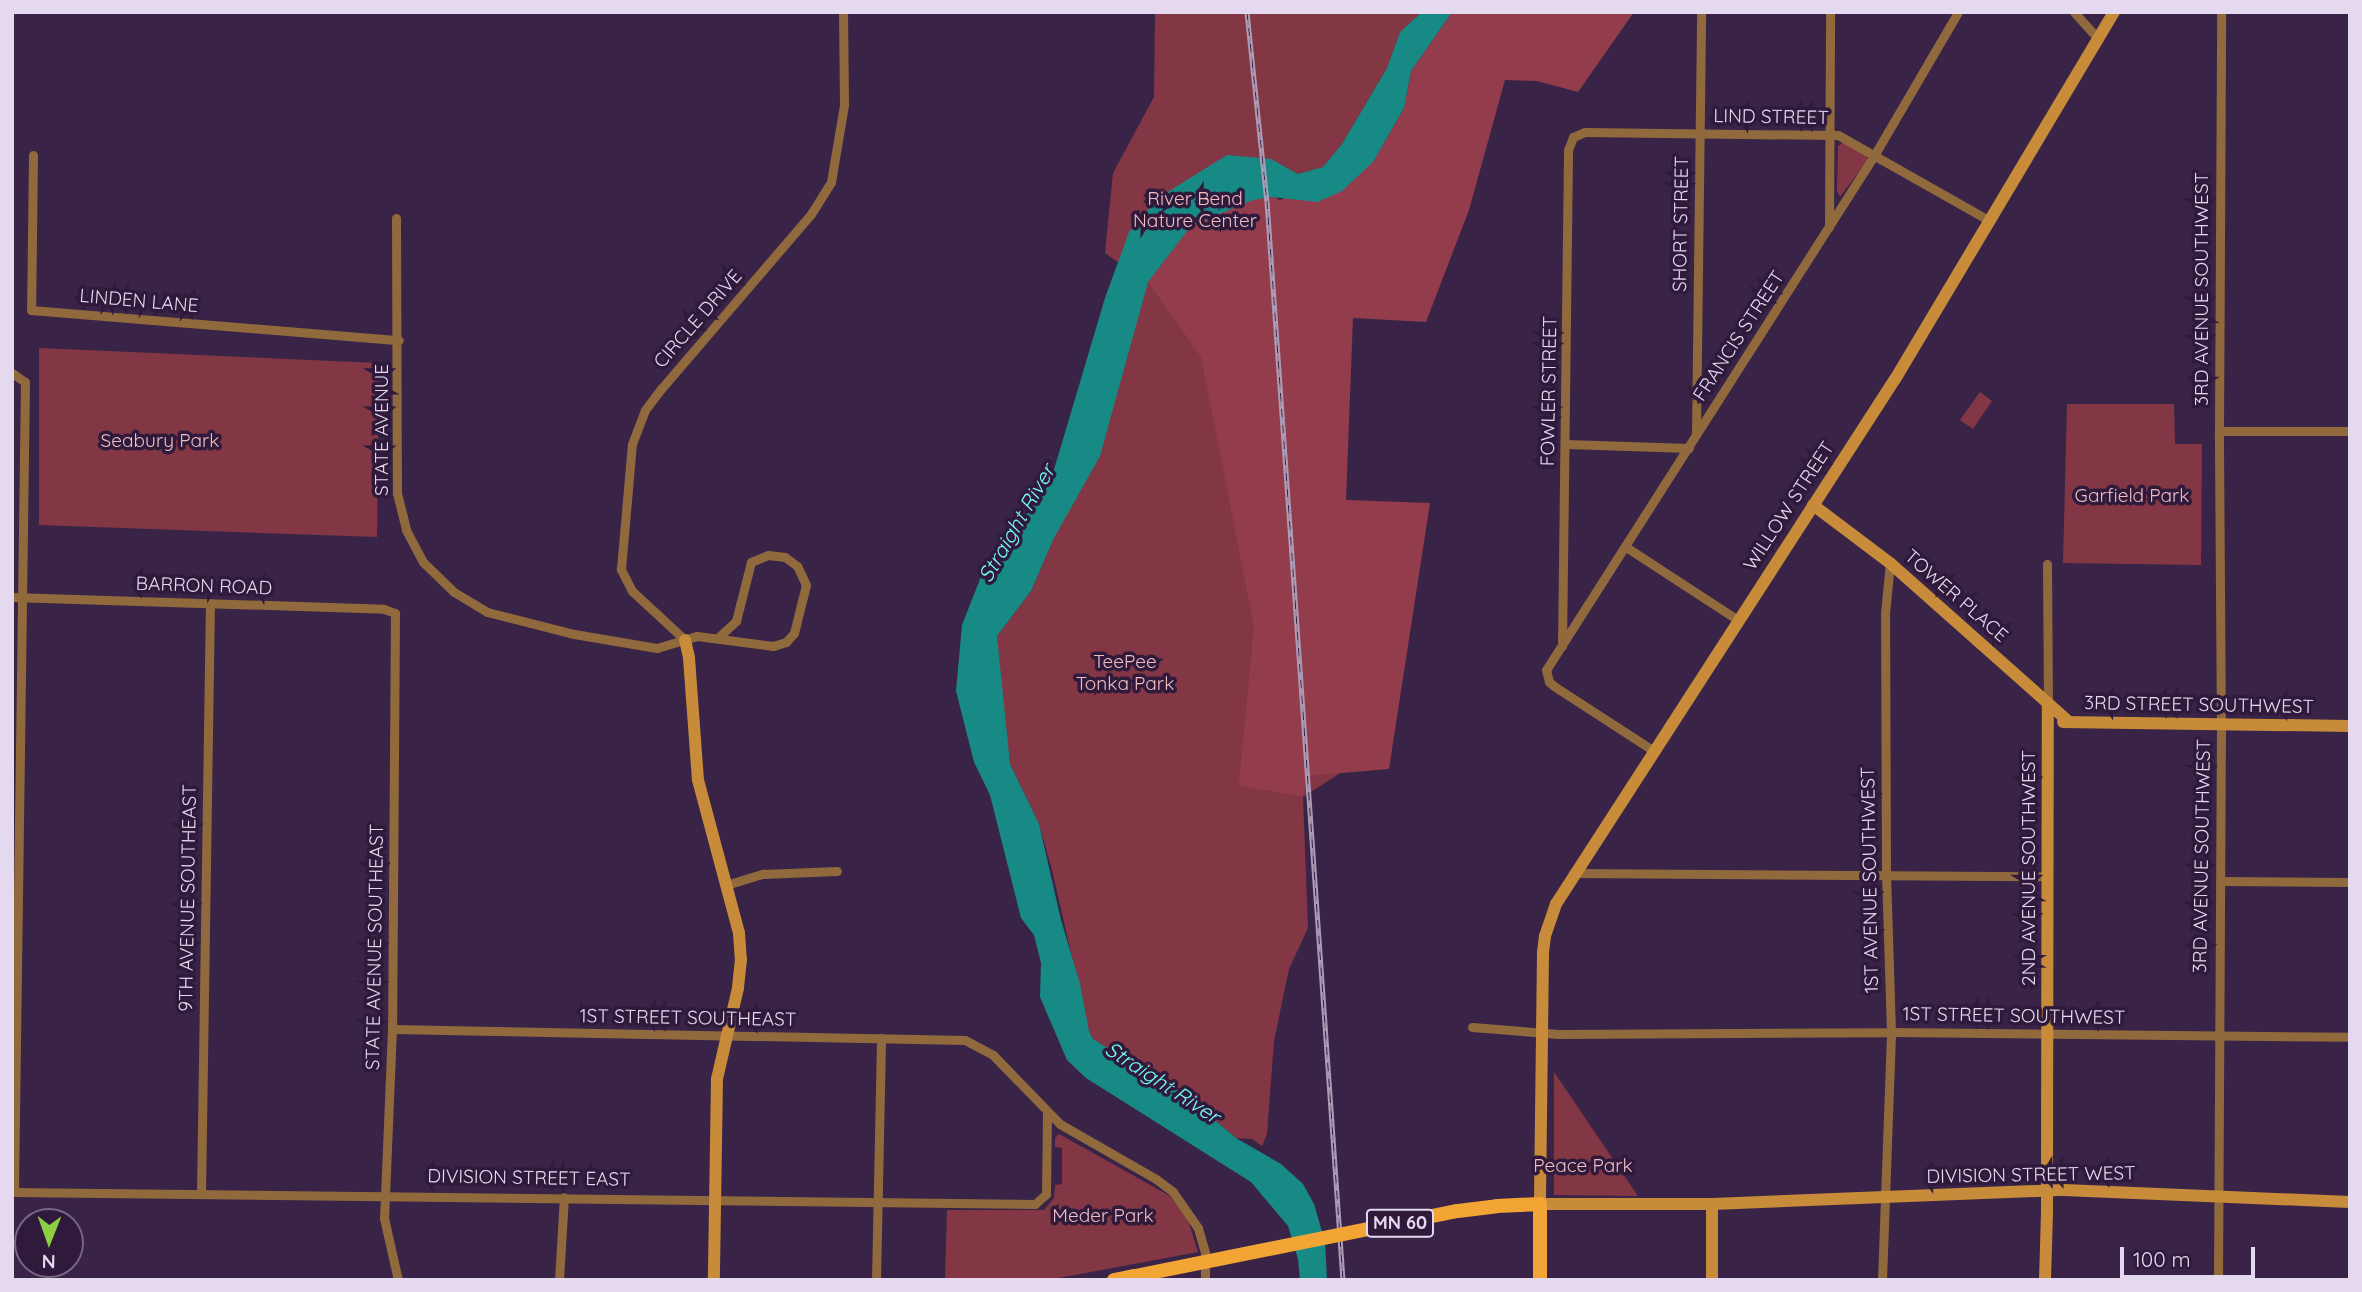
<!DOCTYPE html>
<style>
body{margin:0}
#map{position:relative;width:2362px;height:1292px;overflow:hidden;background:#392447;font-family:Quicksand,sans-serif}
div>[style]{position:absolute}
.green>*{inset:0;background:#833745}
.forest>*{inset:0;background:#923c4c}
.water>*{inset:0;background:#188a86}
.street>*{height:9px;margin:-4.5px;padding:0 4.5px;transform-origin:4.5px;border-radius:4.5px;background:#906a3c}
.secondary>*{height:12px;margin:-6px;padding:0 6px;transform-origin:6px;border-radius:6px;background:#c78b3a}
.primary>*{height:14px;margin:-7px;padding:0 7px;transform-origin:7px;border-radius:7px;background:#f2a434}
.rail>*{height:5px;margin-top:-2.5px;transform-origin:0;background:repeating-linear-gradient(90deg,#2f1a3c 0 8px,#ac9db7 0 16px);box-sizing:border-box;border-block:2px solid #ac9db7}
.secondary-bridge>*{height:12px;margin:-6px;padding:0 6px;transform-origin:6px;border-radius:6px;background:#c78b3a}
.primary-bridge>*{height:14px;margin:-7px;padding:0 7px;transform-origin:7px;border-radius:7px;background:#f2a434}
span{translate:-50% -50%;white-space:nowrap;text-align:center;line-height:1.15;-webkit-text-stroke:7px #2f1a3c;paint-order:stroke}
.shield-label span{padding:2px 5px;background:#2f1a3c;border:2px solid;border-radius:5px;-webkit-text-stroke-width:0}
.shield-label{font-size:18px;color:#e5d9ef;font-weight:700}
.street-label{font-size:19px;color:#e5d9ef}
.park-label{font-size:19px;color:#f0bdc2}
.water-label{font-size:21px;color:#76fbf5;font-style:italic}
.frame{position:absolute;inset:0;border:14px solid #e5d9ef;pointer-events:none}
.north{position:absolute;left:14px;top:1208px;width:70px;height:70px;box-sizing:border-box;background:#2f1a3c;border:2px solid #786684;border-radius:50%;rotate:181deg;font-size:19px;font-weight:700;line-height:28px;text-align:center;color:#e5d9ef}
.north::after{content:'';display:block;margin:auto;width:24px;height:32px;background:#8ece43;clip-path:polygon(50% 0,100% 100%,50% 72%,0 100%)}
.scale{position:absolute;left:2120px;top:1247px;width:135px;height:32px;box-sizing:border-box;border:4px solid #e5d9ef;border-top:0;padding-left:9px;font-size:21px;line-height:24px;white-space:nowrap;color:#e5d9ef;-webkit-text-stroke:5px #2f1a3c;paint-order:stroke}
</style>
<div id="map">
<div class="green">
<div style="clip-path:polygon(1155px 12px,1422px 12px,1400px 32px,1387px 68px,1342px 144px,1323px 167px,1298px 174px,1272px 160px,1325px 552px,1339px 774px,1303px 797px,1308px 928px,1289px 969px,1274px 1041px,1267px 1134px,1262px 1146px,1252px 1139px,1236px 1138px,1183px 1094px,1093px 1039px,1089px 1031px,1052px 870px,1039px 824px,1010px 764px,1004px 720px,997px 636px,1031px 591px,1054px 538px,1147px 283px,1105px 253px,1113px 173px,1154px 97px)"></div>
<div style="clip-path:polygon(1844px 142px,1867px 156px,1867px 161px,1840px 197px,1837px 191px,1838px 146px)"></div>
<div style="clip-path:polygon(39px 348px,379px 363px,377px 537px,39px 525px)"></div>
<div style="clip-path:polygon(1980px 392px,1992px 401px,1973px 429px,1960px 420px)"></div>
<div style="clip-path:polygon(2067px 404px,2174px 404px,2175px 444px,2202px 444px,2201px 565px,2063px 563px)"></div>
<div style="clip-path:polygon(1554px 1072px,1638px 1196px,1554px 1195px)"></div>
<div style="clip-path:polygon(1059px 1134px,1170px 1196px,1188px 1220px,1198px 1252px,1048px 1280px,945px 1280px,947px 1210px,1044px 1210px,1054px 1198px,1055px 1185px,1062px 1184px,1062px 1148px,1055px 1147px,1055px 1138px)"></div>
</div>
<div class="forest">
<div style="clip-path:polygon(1452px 12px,1634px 12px,1578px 92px,1537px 81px,1505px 80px,1469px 210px,1426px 322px,1353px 318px,1346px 500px,1430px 503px,1389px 769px,1307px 776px,1303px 797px,1239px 785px,1254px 626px,1201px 357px,1148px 282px,1191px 226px,1252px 200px,1272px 197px,1280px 200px,1373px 162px,1404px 108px,1411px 71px)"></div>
</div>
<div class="water">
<div style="clip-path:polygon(1422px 12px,1452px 12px,1411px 71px,1404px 108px,1373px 162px,1342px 191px,1318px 202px,1272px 197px,1253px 200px,1191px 226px,1148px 282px,1100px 456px,1054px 538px,1031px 591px,997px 636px,1010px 764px,1039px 824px,1061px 920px,1080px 984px,1089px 1031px,1093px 1039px,1183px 1094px,1236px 1138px,1281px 1164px,1303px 1184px,1314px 1204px,1325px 1242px,1327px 1280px,1300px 1280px,1298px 1259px,1288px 1226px,1251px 1182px,1086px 1078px,1067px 1060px,1040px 997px,1041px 963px,1034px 935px,1021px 918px,990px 795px,974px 762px,956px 691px,962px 625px,984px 569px,1050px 483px,1105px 298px,1129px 232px,1158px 198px,1227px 155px,1271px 159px,1298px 174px,1323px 167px,1342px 144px,1387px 68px,1400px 32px)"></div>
</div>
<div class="street">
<div style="left:2074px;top:12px;width:36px;rotate:48deg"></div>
<div style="left:33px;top:155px;width:155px;rotate:90.7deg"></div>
<div style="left:31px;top:310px;width:369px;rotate:4.7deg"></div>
<div style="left:396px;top:218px;width:275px;rotate:89.8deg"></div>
<div style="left:397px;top:493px;width:38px;rotate:76deg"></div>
<div style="left:406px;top:530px;width:36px;rotate:62deg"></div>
<div style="left:423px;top:562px;width:43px;rotate:44.1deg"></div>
<div style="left:454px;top:592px;width:39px;rotate:31deg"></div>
<div style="left:487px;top:612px;width:90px;rotate:14.2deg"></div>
<div style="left:574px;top:634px;width:84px;rotate:9.6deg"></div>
<div style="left:657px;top:648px;width:42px;rotate:-16.7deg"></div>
<div style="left:697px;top:636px;width:77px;rotate:7.5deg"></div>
<div style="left:773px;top:646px;width:14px;rotate:-17deg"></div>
<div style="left:786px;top:642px;width:12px;rotate:-48deg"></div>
<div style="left:794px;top:633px;width:49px;rotate:-76deg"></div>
<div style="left:806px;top:585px;width:21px;rotate:-115deg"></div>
<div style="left:797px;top:566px;width:15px;rotate:-143deg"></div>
<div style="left:785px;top:557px;width:17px;rotate:-173deg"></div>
<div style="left:768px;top:555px;width:18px;rotate:158deg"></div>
<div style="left:751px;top:562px;width:61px;rotate:104.3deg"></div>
<div style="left:736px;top:621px;width:25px;rotate:137deg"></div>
<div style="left:1829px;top:227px;width:215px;rotate:-89.7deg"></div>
<div style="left:12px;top:373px;width:16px;rotate:35deg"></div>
<div style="left:25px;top:382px;width:810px;rotate:90.78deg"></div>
<div style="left:2219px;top:431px;width:131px"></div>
<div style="left:1696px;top:434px;width:422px;rotate:-89.3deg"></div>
<div style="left:1566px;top:444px;width:123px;rotate:1.9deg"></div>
<div style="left:1626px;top:547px;width:134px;rotate:33.1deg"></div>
<div style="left:2047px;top:564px;width:140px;rotate:89.6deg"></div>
<div style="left:12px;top:597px;width:372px;rotate:1.8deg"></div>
<div style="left:384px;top:609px;width:12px;rotate:20deg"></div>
<div style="left:395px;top:613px;width:416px;rotate:90.4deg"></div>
<div style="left:392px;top:1029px;width:189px;rotate:92.4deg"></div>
<div style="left:384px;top:1218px;width:64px;rotate:77.3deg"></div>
<div style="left:685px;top:640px;width:72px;rotate:-137.2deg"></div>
<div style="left:632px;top:591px;width:25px;rotate:-117deg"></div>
<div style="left:621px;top:569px;width:125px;rotate:-85deg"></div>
<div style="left:632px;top:444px;width:36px;rotate:-69deg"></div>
<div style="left:645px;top:410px;width:26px;rotate:-53deg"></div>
<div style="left:661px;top:389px;width:230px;rotate:-49.4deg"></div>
<div style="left:811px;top:214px;width:38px;rotate:-58deg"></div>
<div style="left:831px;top:182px;width:78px;rotate:-80.4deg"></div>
<div style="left:844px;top:105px;width:93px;rotate:-90.6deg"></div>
<div style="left:1562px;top:646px;width:496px;rotate:-89.3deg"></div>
<div style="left:1568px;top:150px;width:14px;rotate:-69deg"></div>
<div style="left:1573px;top:137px;width:13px;rotate:-23deg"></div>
<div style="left:1585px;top:132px;width:253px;rotate:0.7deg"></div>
<div style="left:1838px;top:135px;width:175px;rotate:29.5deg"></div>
<div style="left:1654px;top:751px;width:119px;rotate:-147deg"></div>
<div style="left:1554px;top:686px;width:6px;rotate:-141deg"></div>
<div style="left:1549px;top:682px;width:12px;rotate:-104deg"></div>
<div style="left:1546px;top:670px;width:612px;rotate:-57.48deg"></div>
<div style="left:1875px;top:154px;width:164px;rotate:-59.7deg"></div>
<div style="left:1573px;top:873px;width:474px;rotate:0.4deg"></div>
<div style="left:2220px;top:881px;width:130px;rotate:0.4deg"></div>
<div style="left:726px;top:885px;width:39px;rotate:-17deg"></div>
<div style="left:763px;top:874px;width:74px;rotate:-2.3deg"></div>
<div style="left:1472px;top:1027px;width:87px;rotate:4.6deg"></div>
<div style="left:1559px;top:1034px;width:332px;rotate:-0.3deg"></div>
<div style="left:1891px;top:1032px;width:459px;rotate:0.6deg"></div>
<div style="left:392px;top:1029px;width:573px;rotate:1.1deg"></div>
<div style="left:965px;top:1040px;width:32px;rotate:28deg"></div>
<div style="left:993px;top:1055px;width:96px;rotate:45.8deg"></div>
<div style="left:1060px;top:1124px;width:111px;rotate:29.8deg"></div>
<div style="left:1156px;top:1179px;width:21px;rotate:37deg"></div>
<div style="left:1173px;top:1192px;width:44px;rotate:55.2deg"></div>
<div style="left:1198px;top:1228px;width:26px;rotate:74deg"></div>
<div style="left:1205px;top:1253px;width:27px;rotate:90deg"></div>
<div style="left:12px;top:1192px;width:1023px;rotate:0.67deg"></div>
<div style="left:1035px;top:1204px;width:15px;rotate:-42deg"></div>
<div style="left:1046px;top:1194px;width:82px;rotate:-89.3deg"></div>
<div style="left:201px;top:1193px;width:590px;rotate:-89.13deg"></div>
<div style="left:559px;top:1280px;width:83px;rotate:-86.6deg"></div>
<div style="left:876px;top:1280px;width:242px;rotate:-88.8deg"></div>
<div style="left:1882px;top:1280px;width:248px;rotate:-87.9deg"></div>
<div style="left:1891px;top:1032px;width:157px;rotate:-91.8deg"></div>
<div style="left:1886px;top:875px;width:262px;rotate:-90.2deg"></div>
<div style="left:1885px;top:613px;width:50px;rotate:-84.3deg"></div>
<div style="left:2218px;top:1280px;width:547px;rotate:-89.69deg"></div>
<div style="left:2221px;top:733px;width:302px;rotate:-90.4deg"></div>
<div style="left:2219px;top:431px;width:419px;rotate:-89.7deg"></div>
</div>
<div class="secondary">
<div style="left:2114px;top:12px;width:427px;rotate:120.8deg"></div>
<div style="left:1895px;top:379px;width:625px;rotate:122.85deg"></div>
<div style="left:1556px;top:904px;width:34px;rotate:109deg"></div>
<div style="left:1545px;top:936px;width:17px;rotate:97deg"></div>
<div style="left:1543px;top:953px;width:251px;rotate:90.7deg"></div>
<div style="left:1540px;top:1204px;width:172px"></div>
<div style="left:1712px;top:1204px;width:352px;rotate:-2.3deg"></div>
<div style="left:2064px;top:1190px;width:286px;rotate:2.4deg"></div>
<div style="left:1813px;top:505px;width:96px;rotate:37deg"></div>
<div style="left:1890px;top:563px;width:239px;rotate:41.6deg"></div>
<div style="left:685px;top:640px;width:18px;rotate:77deg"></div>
<div style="left:689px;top:658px;width:122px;rotate:85.8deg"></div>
<div style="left:698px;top:780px;width:158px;rotate:75deg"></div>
<div style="left:739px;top:933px;width:26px;rotate:86deg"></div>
<div style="left:741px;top:959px;width:29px;rotate:96deg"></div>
<div style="left:738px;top:988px;width:93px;rotate:103deg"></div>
<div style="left:717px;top:1079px;width:201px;rotate:90.9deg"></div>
<div style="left:2063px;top:722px;width:287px;rotate:0.8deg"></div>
<div style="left:2047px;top:1173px;width:469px;rotate:-89.9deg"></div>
<div style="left:1712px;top:1280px;width:76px;rotate:-90deg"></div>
<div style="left:2045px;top:1280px;width:69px;rotate:-88.3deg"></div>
</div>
<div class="primary">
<div style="left:1497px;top:1206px;width:43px;rotate:-2.7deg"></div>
<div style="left:1540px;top:1204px;width:76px;rotate:90deg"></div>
<div style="left:1114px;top:1280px;width:21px;rotate:-11deg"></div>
</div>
<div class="rail">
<div style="left:1247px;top:12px;width:190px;rotate:84deg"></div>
<div style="left:1267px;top:201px;width:1082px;rotate:85.97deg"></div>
</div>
<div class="secondary-bridge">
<div style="left:2047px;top:1173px;width:38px;rotate:90deg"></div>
</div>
<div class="primary-bridge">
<div style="left:1135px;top:1276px;width:329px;rotate:-11.4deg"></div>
<div style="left:1458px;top:1211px;width:39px;rotate:-7deg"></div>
</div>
<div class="shield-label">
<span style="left:1400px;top:1223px">MN 60</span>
</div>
<div class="street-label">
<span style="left:1771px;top:117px;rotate:1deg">LIND STREET</span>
<span style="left:1681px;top:224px;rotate:-89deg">SHORT STREET</span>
<span style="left:2202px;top:289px;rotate:-90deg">3RD AVENUE SOUTHWEST</span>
<span style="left:139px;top:301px;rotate:5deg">LINDEN LANE</span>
<span style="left:698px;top:319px;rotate:-49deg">CIRCLE DRIVE</span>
<span style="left:1739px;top:336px;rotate:-57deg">FRANCIS STREET</span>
<span style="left:1549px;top:391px;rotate:-89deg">FOWLER STREET</span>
<span style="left:382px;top:430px;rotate:-90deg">STATE AVENUE</span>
<span style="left:1789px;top:506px;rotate:-57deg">WILLOW STREET</span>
<span style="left:204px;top:586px;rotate:2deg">BARRON ROAD</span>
<span style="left:1956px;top:596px;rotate:41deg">TOWER PLACE</span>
<span style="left:2199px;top:705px;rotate:1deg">3RD STREET SOUTHWEST</span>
<span style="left:2202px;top:856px;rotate:-89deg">3RD AVENUE SOUTHWEST</span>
<span style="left:2029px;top:868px;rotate:-90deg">2ND AVENUE SOUTHWEST</span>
<span style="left:1870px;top:880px;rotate:-91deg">1ST AVENUE SOUTHWEST</span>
<span style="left:188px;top:898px;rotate:-89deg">9TH AVENUE SOUTHEAST</span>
<span style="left:375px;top:947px;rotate:-89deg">STATE AVENUE SOUTHEAST</span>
<span style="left:2014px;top:1016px;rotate:1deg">1ST STREET SOUTHWEST</span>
<span style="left:688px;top:1018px;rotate:1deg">1ST STREET SOUTHEAST</span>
<span style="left:2031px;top:1175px;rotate:-1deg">DIVISION STREET WEST</span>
<span style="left:529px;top:1178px;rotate:1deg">DIVISION STREET EAST</span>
</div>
<div class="park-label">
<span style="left:1195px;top:210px">River Bend<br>Nature Center</span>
<span style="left:160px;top:441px">Seabury Park</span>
<span style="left:2132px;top:496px">Garfield Park</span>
<span style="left:1125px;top:673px">TeePee<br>Tonka Park</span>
<span style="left:1583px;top:1166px">Peace Park</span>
<span style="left:1103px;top:1216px">Meder Park</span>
</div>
<div class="water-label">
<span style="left:1016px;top:523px;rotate:-60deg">Straight River</span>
<span style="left:1163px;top:1082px;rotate:33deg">Straight River</span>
</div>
<div class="frame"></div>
<div class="north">N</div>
<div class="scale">100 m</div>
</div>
